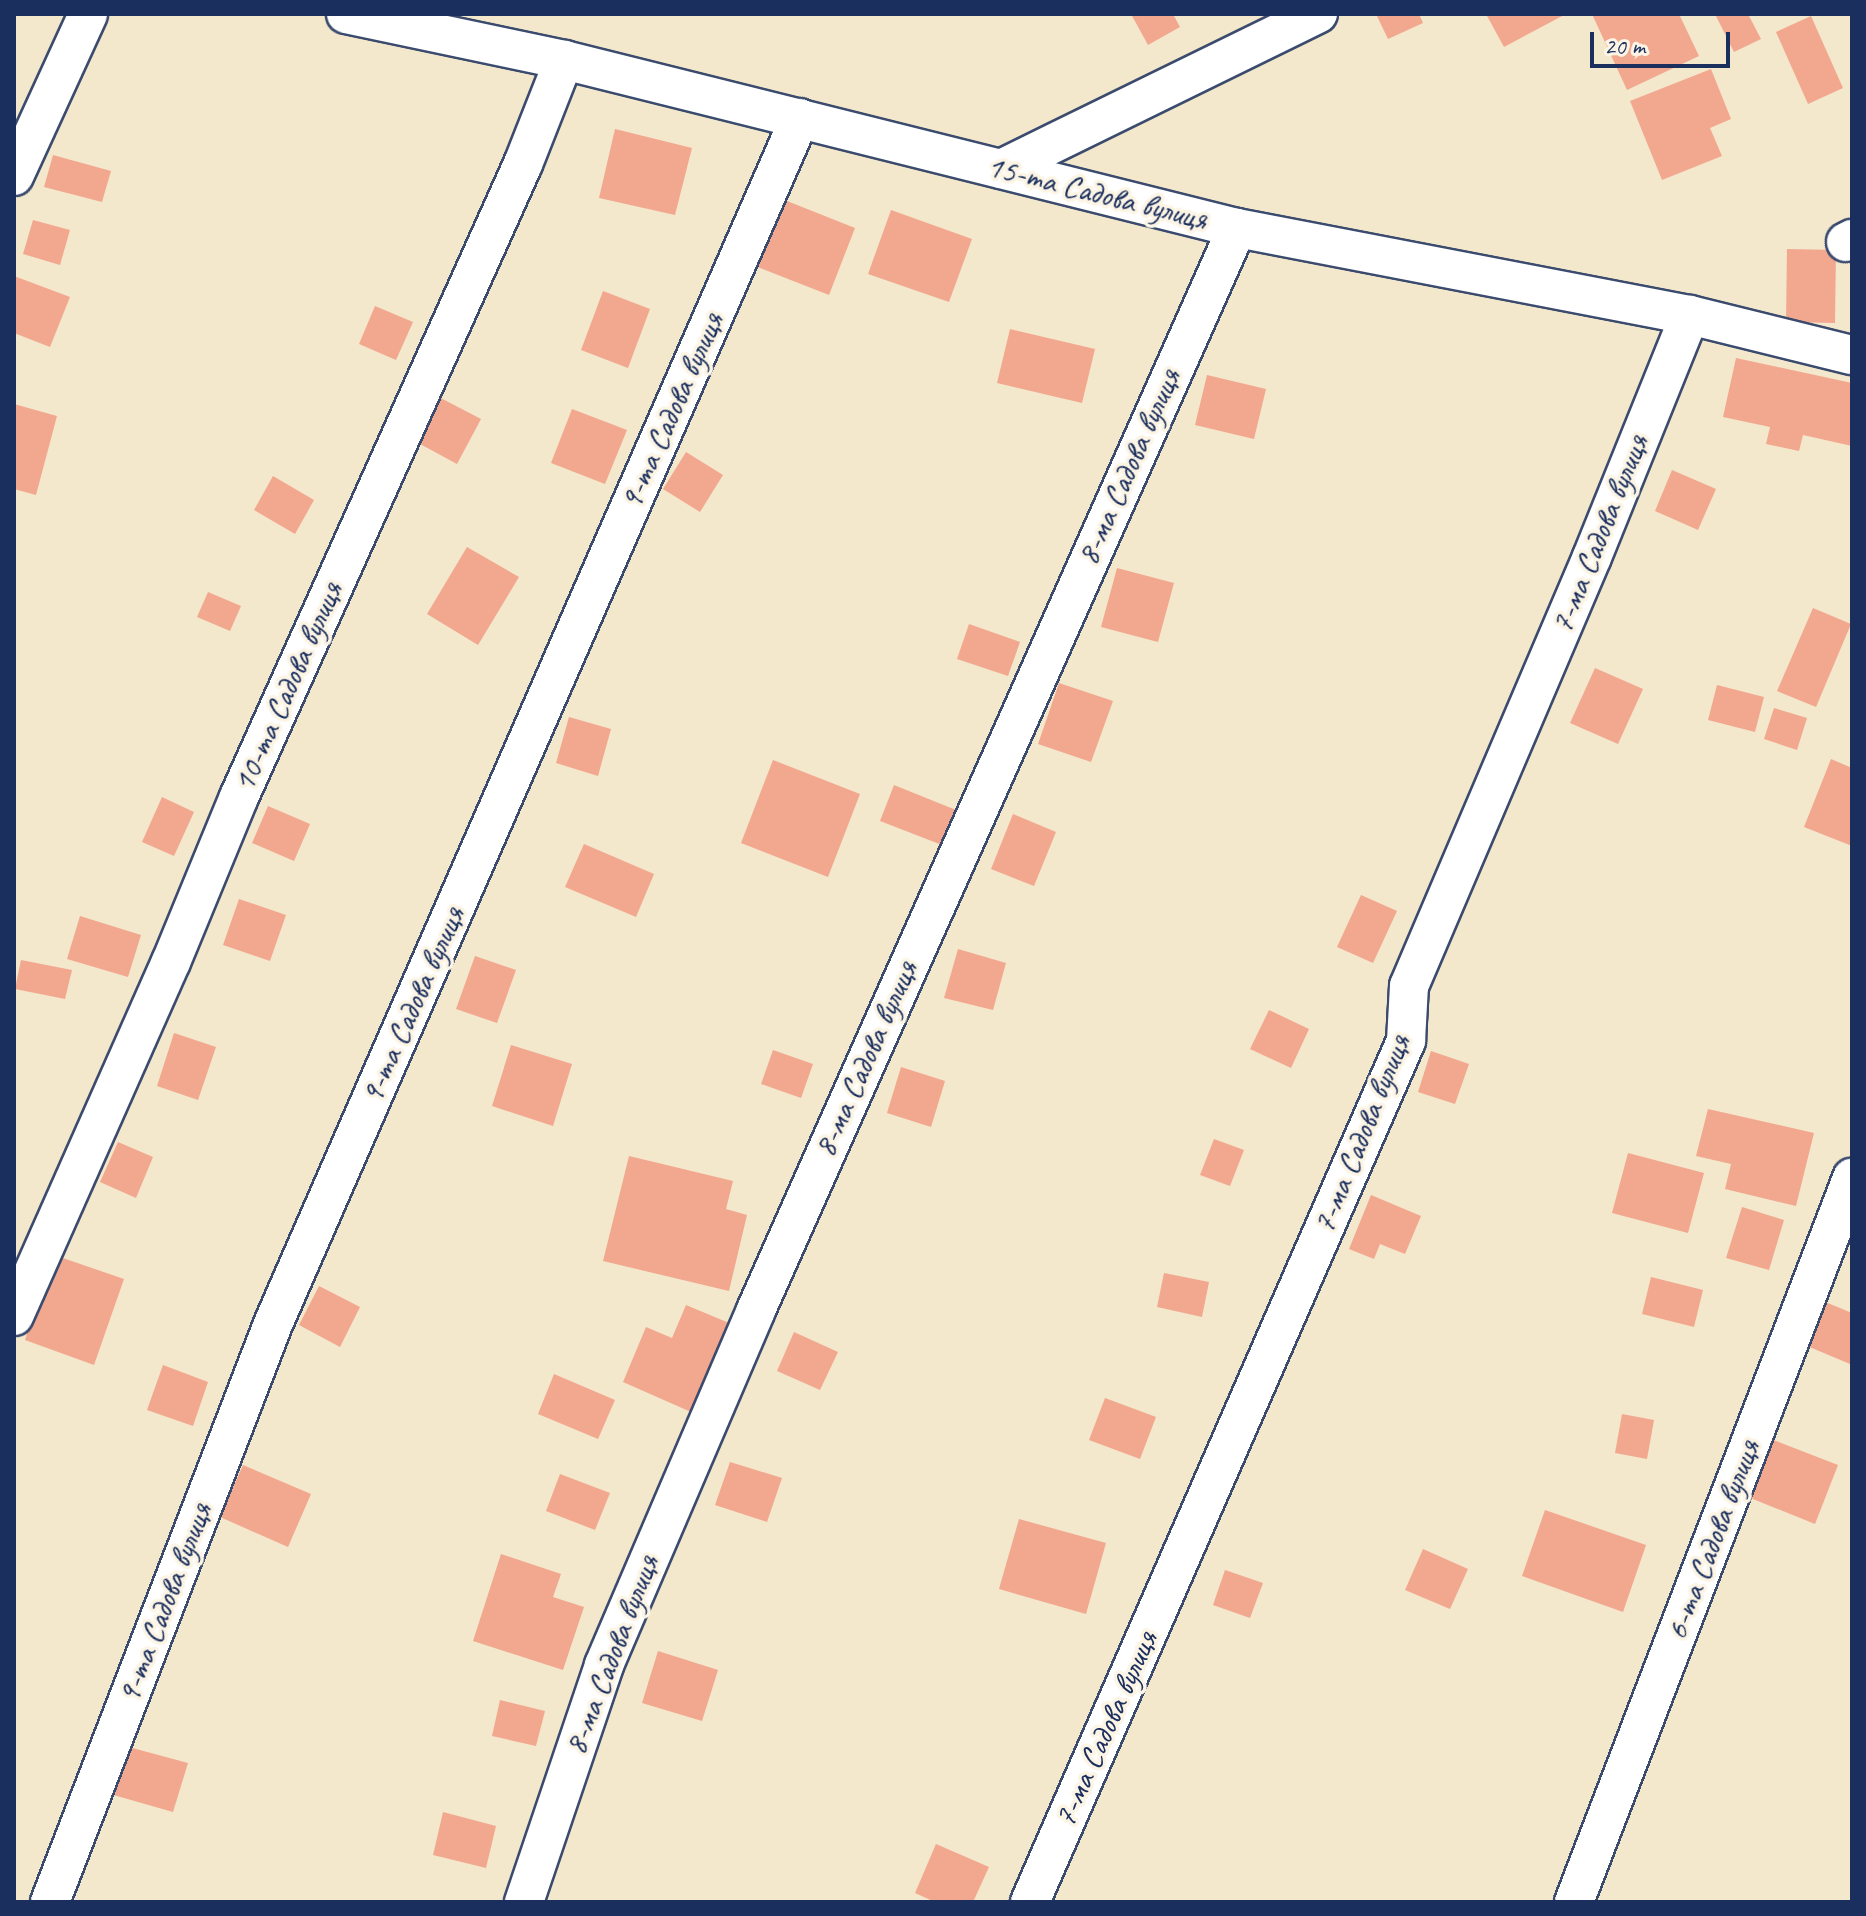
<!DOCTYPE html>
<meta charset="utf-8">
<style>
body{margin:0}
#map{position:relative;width:1866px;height:1916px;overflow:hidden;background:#f3e7cc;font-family:Caveat,sans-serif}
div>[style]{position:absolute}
.building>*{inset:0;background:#f2a88f}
.roads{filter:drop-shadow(2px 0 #3b4b6e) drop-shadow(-2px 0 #3b4b6e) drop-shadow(0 2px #3b4b6e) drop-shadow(0 -2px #3b4b6e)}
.minor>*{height:38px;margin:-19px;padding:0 19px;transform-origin:19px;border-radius:19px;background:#fff}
span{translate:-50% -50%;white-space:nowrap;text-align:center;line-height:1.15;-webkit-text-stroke:7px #fcf5e5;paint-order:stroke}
.street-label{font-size:32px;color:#1b2f5e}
.frame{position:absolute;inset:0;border:16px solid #1b2f5e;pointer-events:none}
.scale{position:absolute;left:1590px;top:32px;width:140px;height:36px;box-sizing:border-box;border:4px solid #1b2f5e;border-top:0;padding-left:10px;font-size:24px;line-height:28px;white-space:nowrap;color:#1b2f5e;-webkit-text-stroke:6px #fcf5e5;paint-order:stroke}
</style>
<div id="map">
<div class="building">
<div style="clip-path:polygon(1131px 14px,1173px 14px,1180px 27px,1148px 45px)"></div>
<div style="clip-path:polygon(1376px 14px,1419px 14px,1423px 23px,1388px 39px)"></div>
<div style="clip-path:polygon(1486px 14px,1566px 14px,1504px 47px)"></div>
<div style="clip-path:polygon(1592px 14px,1679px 14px,1699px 56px,1627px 90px)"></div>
<div style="clip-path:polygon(1715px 14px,1748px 14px,1761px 39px,1734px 52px)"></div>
<div style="clip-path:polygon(1811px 16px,1843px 88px,1808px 104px,1776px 32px)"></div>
<div style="clip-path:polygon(1711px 69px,1731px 119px,1710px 128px,1722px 156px,1662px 180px,1630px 101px)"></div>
<div style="clip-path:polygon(615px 129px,692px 148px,675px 215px,599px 198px)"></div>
<div style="clip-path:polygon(53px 155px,111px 171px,102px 202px,44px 187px)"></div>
<div style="clip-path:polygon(777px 197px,855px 228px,829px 295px,750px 264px)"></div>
<div style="clip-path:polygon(891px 210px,972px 239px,949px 302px,868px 274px)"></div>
<div style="clip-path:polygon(33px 220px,70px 230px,60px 265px,23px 254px)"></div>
<div style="clip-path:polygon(1787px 249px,1836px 250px,1835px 323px,1786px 322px)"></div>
<div style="clip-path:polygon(14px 276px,70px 297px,50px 347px,14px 333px)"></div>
<div style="clip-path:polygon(603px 291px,650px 309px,628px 368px,581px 350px)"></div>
<div style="clip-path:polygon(375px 306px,413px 322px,396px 360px,359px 344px)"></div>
<div style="clip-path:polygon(1010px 329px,1095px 349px,1082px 403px,997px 383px)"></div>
<div style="clip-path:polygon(1736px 358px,1852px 383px,1852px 446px,1803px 435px,1799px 451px,1766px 444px,1770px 427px,1723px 417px)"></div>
<div style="clip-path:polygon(1207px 375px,1266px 389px,1254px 439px,1195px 425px)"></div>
<div style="clip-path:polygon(433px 394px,481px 419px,457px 464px,409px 438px)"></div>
<div style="clip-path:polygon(14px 404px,57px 416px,36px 495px,14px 489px)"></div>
<div style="clip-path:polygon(572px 409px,627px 430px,605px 484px,551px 463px)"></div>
<div style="clip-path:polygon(686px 452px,723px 475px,700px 512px,663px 489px)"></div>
<div style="clip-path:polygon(1672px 470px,1716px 489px,1698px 530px,1655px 511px)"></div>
<div style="clip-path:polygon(273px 476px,314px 500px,295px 534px,254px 510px)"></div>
<div style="clip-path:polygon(467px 547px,519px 577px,478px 645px,427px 614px)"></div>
<div style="clip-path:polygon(1117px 568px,1174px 583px,1158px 642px,1101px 627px)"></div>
<div style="clip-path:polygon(208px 592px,241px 606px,230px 631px,197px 617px)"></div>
<div style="clip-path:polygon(1813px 608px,1851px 624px,1816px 707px,1777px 691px)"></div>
<div style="clip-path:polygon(969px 624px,1020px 642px,1008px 676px,957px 659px)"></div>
<div style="clip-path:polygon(1595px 668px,1643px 689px,1618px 744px,1570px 723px)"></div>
<div style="clip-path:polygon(1059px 683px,1113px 701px,1091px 762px,1038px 744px)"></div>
<div style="clip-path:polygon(1717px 685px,1764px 697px,1755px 732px,1708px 720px)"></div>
<div style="clip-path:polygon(1774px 708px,1807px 718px,1797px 750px,1764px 739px)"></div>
<div style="clip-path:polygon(569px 717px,611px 729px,598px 776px,556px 763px)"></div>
<div style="clip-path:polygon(1831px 759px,1852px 768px,1852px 846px,1804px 827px)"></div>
<div style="clip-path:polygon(773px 760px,860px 794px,828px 877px,741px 843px)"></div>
<div style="clip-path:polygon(894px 785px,956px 810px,942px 845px,880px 821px)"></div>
<div style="clip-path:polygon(162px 797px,194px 812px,174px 856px,142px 842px)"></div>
<div style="clip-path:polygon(268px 806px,310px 824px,294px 861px,252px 843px)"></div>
<div style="clip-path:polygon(1013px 814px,1056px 832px,1034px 886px,991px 869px)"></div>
<div style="clip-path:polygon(584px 844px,654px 874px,636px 917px,565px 887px)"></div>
<div style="clip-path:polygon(1361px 895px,1397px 911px,1373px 963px,1337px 947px)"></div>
<div style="clip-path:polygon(239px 899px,286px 915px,270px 961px,223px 945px)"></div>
<div style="clip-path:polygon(80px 916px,141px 935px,128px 977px,67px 959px)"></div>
<div style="clip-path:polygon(958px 949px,1006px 963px,993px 1010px,944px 998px)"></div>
<div style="clip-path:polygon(475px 956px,516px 970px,497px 1023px,456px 1009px)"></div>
<div style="clip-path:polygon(21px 960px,72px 970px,65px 999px,15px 989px)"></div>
<div style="clip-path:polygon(1269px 1010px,1309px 1029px,1291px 1068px,1250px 1049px)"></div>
<div style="clip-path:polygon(174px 1033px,216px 1047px,198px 1100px,157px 1086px)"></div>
<div style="clip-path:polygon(511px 1045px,572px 1064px,553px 1126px,492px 1106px)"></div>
<div style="clip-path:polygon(773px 1050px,813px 1064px,801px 1098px,761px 1084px)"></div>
<div style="clip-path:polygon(1431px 1051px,1469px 1064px,1455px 1104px,1418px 1092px)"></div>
<div style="clip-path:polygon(901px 1067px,945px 1081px,931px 1127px,887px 1113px)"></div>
<div style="clip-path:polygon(1708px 1109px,1814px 1133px,1796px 1206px,1725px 1189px,1731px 1164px,1696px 1156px)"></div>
<div style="clip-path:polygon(1214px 1139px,1244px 1150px,1230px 1186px,1200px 1175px)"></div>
<div style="clip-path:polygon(118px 1142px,153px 1157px,136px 1198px,100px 1182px)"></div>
<div style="clip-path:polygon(1628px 1153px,1704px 1173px,1688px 1233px,1612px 1213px)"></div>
<div style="clip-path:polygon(629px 1156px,733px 1181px,726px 1209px,747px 1215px,729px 1291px,603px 1261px)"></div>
<div style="clip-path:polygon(1371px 1195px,1421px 1216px,1405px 1254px,1380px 1244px,1374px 1259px,1349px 1249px)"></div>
<div style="clip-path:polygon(1742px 1207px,1784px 1220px,1769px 1270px,1726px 1258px)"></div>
<div style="clip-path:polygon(54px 1255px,124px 1279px,94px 1365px,25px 1340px)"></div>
<div style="clip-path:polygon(1164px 1273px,1209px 1282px,1202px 1317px,1157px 1307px)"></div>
<div style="clip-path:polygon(1651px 1277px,1703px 1290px,1694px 1327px,1642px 1314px)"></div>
<div style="clip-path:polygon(319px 1286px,360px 1307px,340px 1347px,299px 1325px)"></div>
<div style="clip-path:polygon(1818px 1299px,1852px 1313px,1850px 1364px,1800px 1343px)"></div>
<div style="clip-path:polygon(686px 1305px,729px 1323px,691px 1412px,623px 1382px,646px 1327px,672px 1338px)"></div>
<div style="clip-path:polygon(794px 1332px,838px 1352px,820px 1390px,777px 1371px)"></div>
<div style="clip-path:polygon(163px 1365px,208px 1382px,193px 1426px,147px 1410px)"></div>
<div style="clip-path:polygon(554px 1374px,615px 1400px,598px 1439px,538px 1414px)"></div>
<div style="clip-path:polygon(1105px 1398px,1156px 1417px,1140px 1459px,1089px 1440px)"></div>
<div style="clip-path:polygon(1622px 1414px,1654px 1420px,1647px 1459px,1615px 1453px)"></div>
<div style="clip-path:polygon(1766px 1437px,1838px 1465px,1815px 1524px,1743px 1495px)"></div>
<div style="clip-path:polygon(730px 1462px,782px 1478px,767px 1522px,715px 1505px)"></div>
<div style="clip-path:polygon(243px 1465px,311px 1494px,288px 1547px,220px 1517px)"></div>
<div style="clip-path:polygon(560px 1474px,610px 1493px,595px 1530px,546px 1511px)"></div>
<div style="clip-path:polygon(1545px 1510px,1646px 1545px,1623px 1612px,1522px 1576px)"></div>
<div style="clip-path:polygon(1019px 1519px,1106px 1543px,1086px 1614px,999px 1589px)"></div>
<div style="clip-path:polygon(1423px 1549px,1468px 1569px,1450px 1609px,1405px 1590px)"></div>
<div style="clip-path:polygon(501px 1554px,561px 1574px,553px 1597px,584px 1607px,563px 1670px,473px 1641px)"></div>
<div style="clip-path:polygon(1225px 1570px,1263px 1583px,1250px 1618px,1213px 1605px)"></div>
<div style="clip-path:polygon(658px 1651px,718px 1670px,702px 1721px,642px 1703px)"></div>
<div style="clip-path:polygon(500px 1700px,545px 1711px,536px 1746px,492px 1736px)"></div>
<div style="clip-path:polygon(125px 1746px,188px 1763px,173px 1812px,110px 1794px)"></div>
<div style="clip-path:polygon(443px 1812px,496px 1826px,486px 1868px,433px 1855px)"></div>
<div style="clip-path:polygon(936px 1844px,989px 1867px,973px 1902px,935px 1902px,915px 1893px)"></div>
</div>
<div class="roads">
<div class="minor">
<div style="left:346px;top:14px;width:223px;rotate:11.9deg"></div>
<div style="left:564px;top:60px;width:694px;rotate:14.02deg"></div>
<div style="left:1237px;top:228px;width:461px;rotate:10.9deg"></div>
<div style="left:1690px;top:315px;width:167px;rotate:13.9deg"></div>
<div style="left:1001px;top:169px;width:353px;rotate:-26.1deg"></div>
<div style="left:14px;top:176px;width:178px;rotate:-65.4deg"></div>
<div style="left:1846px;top:242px;width:7px;rotate:-27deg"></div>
<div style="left:14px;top:1316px;width:387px;rotate:-66.1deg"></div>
<div style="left:171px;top:962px;width:178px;rotate:-67.6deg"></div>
<div style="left:239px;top:797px;width:694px;rotate:-65.84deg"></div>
<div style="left:523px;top:164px;width:112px;rotate:-68.5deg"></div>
<div style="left:50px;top:1902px;width:620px;rotate:-68.9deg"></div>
<div style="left:273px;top:1324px;width:1316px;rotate:-66.4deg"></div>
<div style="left:524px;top:1902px;width:250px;rotate:-71.3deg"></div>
<div style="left:604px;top:1665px;width:386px;rotate:-66.8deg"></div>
<div style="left:756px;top:1310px;width:1184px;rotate:-66.03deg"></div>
<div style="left:1030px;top:1902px;width:940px;rotate:-66.41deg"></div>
<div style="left:1406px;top:1041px;width:55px;rotate:-86.9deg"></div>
<div style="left:1409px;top:986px;width:466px;rotate:-66.9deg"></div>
<div style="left:1592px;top:557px;width:261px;rotate:-68deg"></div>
<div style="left:1574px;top:1902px;width:776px;rotate:-68.99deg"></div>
</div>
</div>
<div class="street-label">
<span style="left:1097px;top:193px;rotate:14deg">15-та Садова вулиця</span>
<span style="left:672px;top:411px;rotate:-66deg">9-та Садова вулиця</span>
<span style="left:1129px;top:467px;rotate:-66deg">8-ма Садова вулиця</span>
<span style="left:1600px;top:534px;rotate:-68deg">7-ма Садова вулиця</span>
<span style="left:288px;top:687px;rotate:-66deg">10-та Садова вулиця</span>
<span style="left:413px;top:1005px;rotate:-66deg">9-та Садова вулиця</span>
<span style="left:866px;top:1059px;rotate:-66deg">8-ма Садова вулиця</span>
<span style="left:1362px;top:1134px;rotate:-68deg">7-ма Садова вулиця</span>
<span style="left:1713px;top:1540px;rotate:-69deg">6-та Садова вулиця</span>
<span style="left:165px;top:1603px;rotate:-69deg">9-та Садова вулиця</span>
<span style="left:612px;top:1655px;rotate:-69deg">8-ма Садова вулиця</span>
<span style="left:1106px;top:1729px;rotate:-66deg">7-ма Садова вулиця</span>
</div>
<div class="frame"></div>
<div class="scale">20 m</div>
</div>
